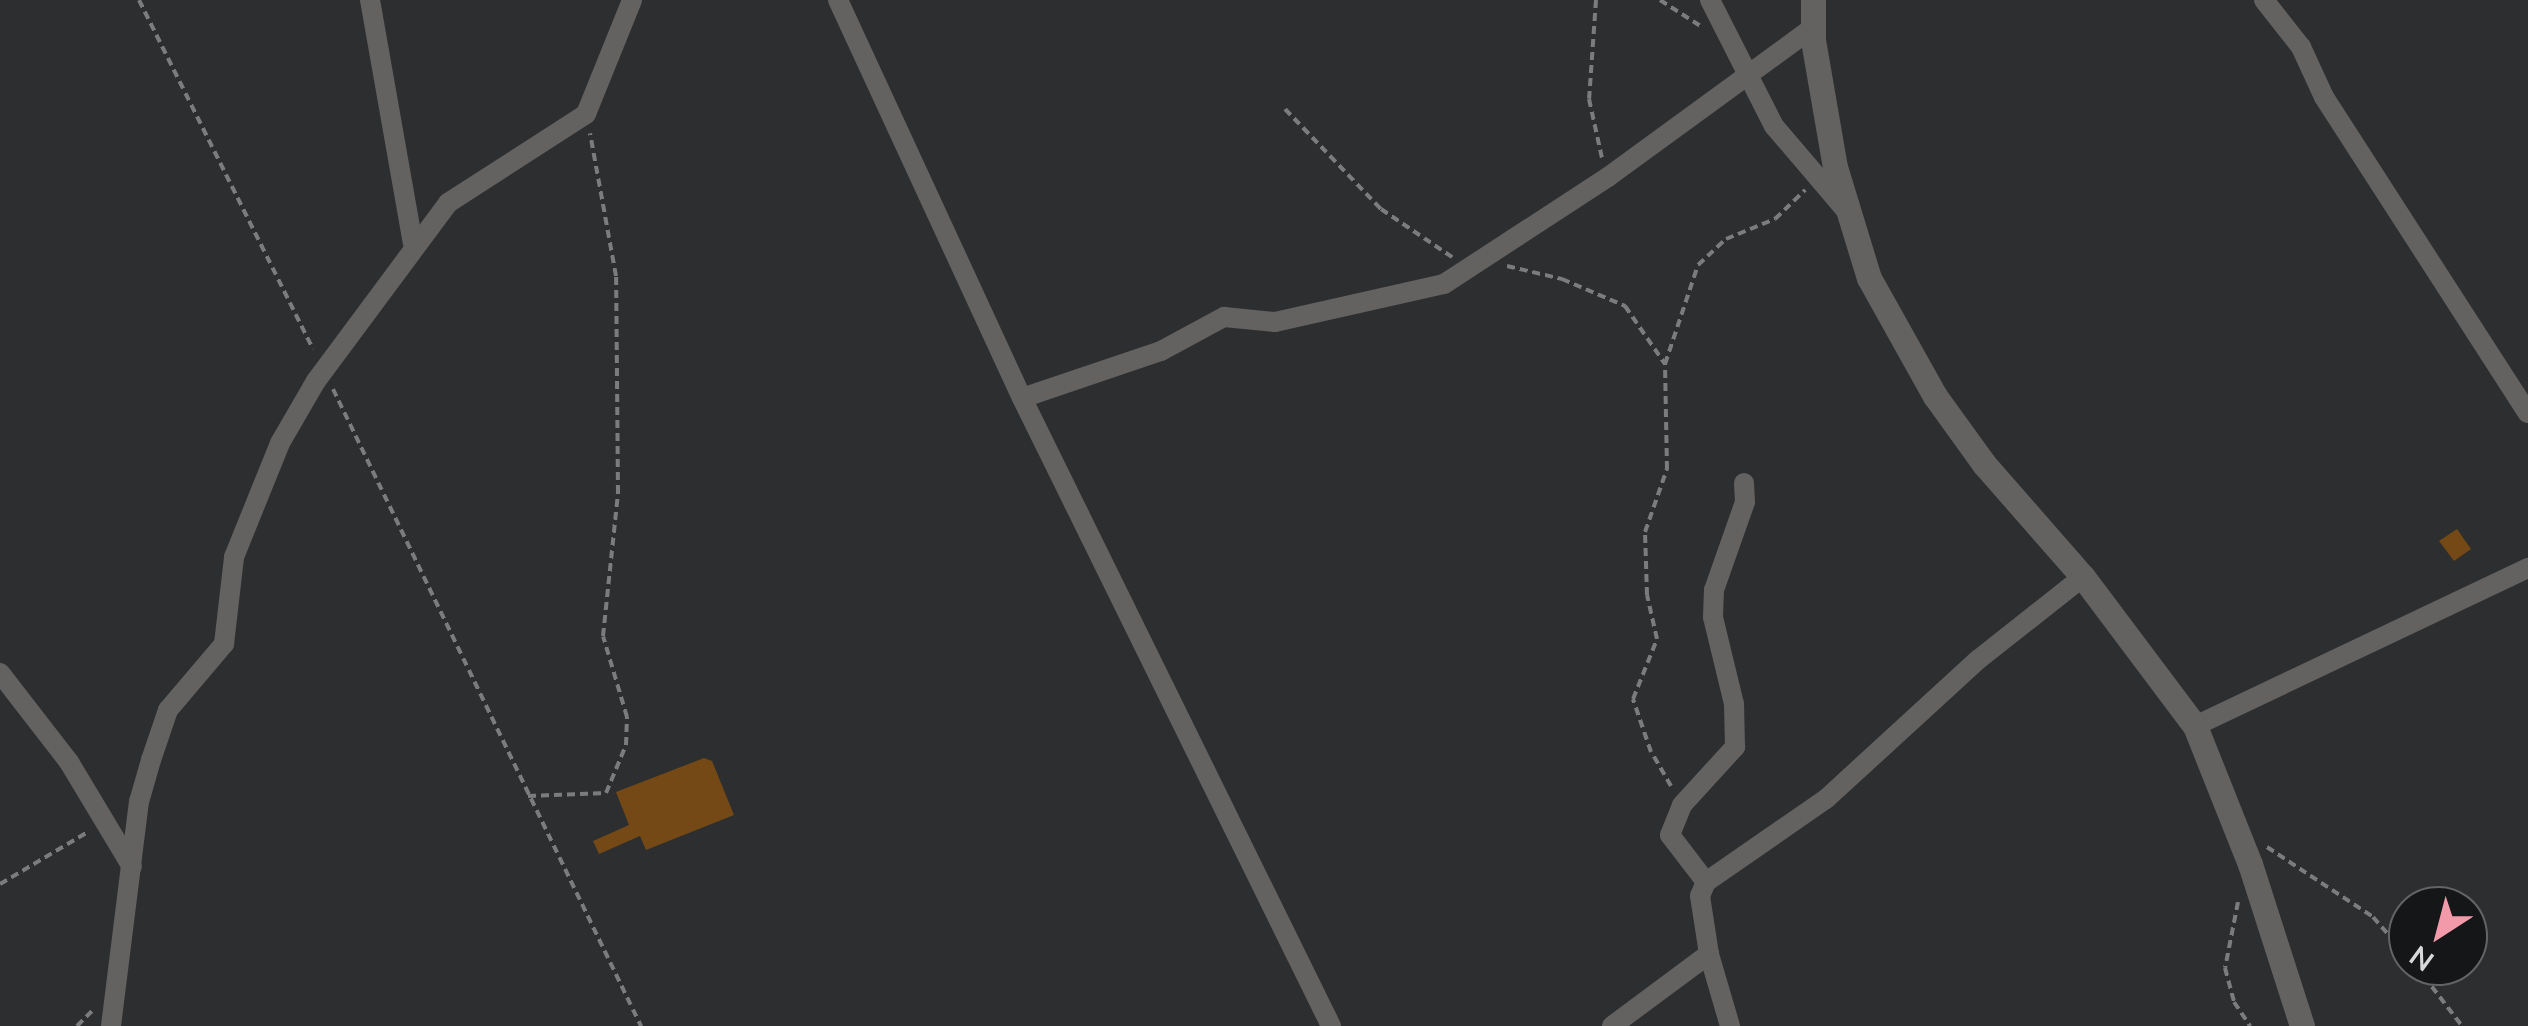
<!DOCTYPE html>
<style>
body{margin:0}
#map{position:relative;width:2528px;height:1026px;overflow:hidden;background:#2c2e30;font-family:Mulish,sans-serif}
div>[style]{position:absolute}
.building>*{inset:0;background:#744915}
.path>*{height:4px;margin-top:-2px;transform-origin:0;background:repeating-linear-gradient(90deg,#7a7c7e 0 8px,transparent 0 13px)}
.minor>*{height:20px;margin:-10px;padding:0 10px;transform-origin:10px;border-radius:10px;background:#636261}
.tertiary>*{height:25px;margin:-12.5px;padding:0 12.5px;transform-origin:12.5px;border-radius:12.5px;background:#636261}
span{translate:-50% -50%;white-space:nowrap;text-align:center;line-height:1.15;-webkit-text-stroke:9px #151617;paint-order:stroke}
.north{position:absolute;left:2388px;top:886px;width:100px;height:100px;box-sizing:border-box;background:#151617;border:2px solid #626465;border-radius:50%;rotate:216deg;font-size:28px;font-weight:700;line-height:40px;text-align:center;color:#d6d8d9}
.north::after{content:'';display:block;margin:auto;width:35px;height:45px;background:#f39aaa;clip-path:polygon(50% 0,100% 100%,50% 72%,0 100%)}
</style>
<div id="map">
<div class="building">
<div style="clip-path:polygon(2457px 529px,2471px 549px,2454px 561px,2439px 541px)"></div>
<div style="clip-path:polygon(704px 758px,712px 761px,734px 815px,646px 850px,640px 836px,599px 854px,593px 841px,629px 825px,616px 792px)"></div>
</div>
<div class="path">
<div style="left:139px;top:0;width:390px;rotate:63.5deg"></div>
<div style="left:1596px;top:0;width:99px;rotate:94deg"></div>
<div style="left:1589px;top:99px;width:60px;rotate:77.6deg"></div>
<div style="left:1660px;top:0;width:50px;rotate:32.7deg"></div>
<div style="left:1285px;top:109px;width:139px;rotate:46.2deg"></div>
<div style="left:1381px;top:209px;width:86px;rotate:34.1deg"></div>
<div style="left:1507px;top:266px;width:57px;rotate:13.3deg"></div>
<div style="left:1562px;top:279px;width:69px;rotate:23.2deg"></div>
<div style="left:1625px;top:306px;width:70px;rotate:55.4deg"></div>
<div style="left:333px;top:389px;width:708px;rotate:64.2deg"></div>
<div style="left:1671px;top:786px;width:39px;rotate:-120deg"></div>
<div style="left:1651px;top:752px;width:56px;rotate:-108.8deg"></div>
<div style="left:1633px;top:699px;width:65px;rotate:-68.2deg"></div>
<div style="left:1657px;top:639px;width:45px;rotate:-102.8deg"></div>
<div style="left:1647px;top:595px;width:63px;rotate:-91.8deg"></div>
<div style="left:1645px;top:532px;width:67px;rotate:-70.8deg"></div>
<div style="left:1667px;top:469px;width:105px;rotate:-91.1deg"></div>
<div style="left:1665px;top:364px;width:104px;rotate:-71.6deg"></div>
<div style="left:1698px;top:265px;width:38px;rotate:-43deg"></div>
<div style="left:1726px;top:239px;width:53px;rotate:-22.2deg"></div>
<div style="left:1775px;top:219px;width:42px;rotate:-44deg"></div>
<div style="left:528px;top:796px;width:78px;rotate:-2.2deg"></div>
<div style="left:606px;top:793px;width:52px;rotate:-67.4deg"></div>
<div style="left:626px;top:745px;width:28px;rotate:-88deg"></div>
<div style="left:627px;top:717px;width:84px;rotate:-106.5deg"></div>
<div style="left:603px;top:636px;width:144px;rotate:-84deg"></div>
<div style="left:618px;top:493px;width:217px;rotate:-90.5deg"></div>
<div style="left:616px;top:276px;width:145px;rotate:-100.3deg"></div>
<div style="left:2267px;top:847px;width:127px;rotate:33.4deg"></div>
<div style="left:2373px;top:917px;width:53px;rotate:48.8deg"></div>
<div style="left:0;top:884px;width:102px;rotate:-30.6deg"></div>
<div style="left:2238px;top:902px;width:67px;rotate:101.1deg"></div>
<div style="left:2225px;top:968px;width:35px;rotate:75deg"></div>
<div style="left:2234px;top:1002px;width:29px;rotate:56deg"></div>
<div style="left:2416px;top:966px;width:76px;rotate:52.5deg"></div>
<div style="left:77px;top:1026px;width:23px;rotate:-45deg"></div>
</div>
<div class="minor">
<div style="left:370px;top:0;width:247px;rotate:80deg"></div>
<div style="left:838px;top:0;width:438px;rotate:65.2deg"></div>
<div style="left:1022px;top:398px;width:700px;rotate:63.8deg"></div>
<div style="left:1710px;top:0;width:141px;rotate:63.1deg"></div>
<div style="left:1774px;top:126px;width:109px;rotate:49.5deg"></div>
<div style="left:2264px;top:0;width:60px;rotate:51.8deg"></div>
<div style="left:2301px;top:47px;width:55px;rotate:65.3deg"></div>
<div style="left:2324px;top:97px;width:376px;rotate:57.2deg"></div>
<div style="left:1022px;top:398px;width:147px;rotate:-18.7deg"></div>
<div style="left:1161px;top:351px;width:72px;rotate:-28.4deg"></div>
<div style="left:1224px;top:317px;width:51px;rotate:5.6deg"></div>
<div style="left:1275px;top:322px;width:173px;rotate:-12.7deg"></div>
<div style="left:1444px;top:284px;width:196px;rotate:-33.1deg"></div>
<div style="left:1608px;top:177px;width:253px;rotate:-36.1deg"></div>
<div style="left:0;top:673px;width:113px;rotate:52.2deg"></div>
<div style="left:69px;top:762px;width:122px;rotate:59deg"></div>
<div style="left:2195px;top:726px;width:369px;rotate:-25.4deg"></div>
<div style="left:1706px;top:882px;width:59px;rotate:-127.5deg"></div>
<div style="left:1670px;top:835px;width:32px;rotate:-68deg"></div>
<div style="left:1682px;top:805px;width:79px;rotate:-47.6deg"></div>
<div style="left:1735px;top:747px;width:43px;rotate:-91.3deg"></div>
<div style="left:1734px;top:704px;width:89px;rotate:-103.6deg"></div>
<div style="left:1713px;top:617px;width:27px;rotate:-88deg"></div>
<div style="left:1714px;top:590px;width:93px;rotate:-70.6deg"></div>
<div style="left:1745px;top:502px;width:19px;rotate:-93deg"></div>
<div style="left:111px;top:1026px;width:226px;rotate:-82.9deg"></div>
<div style="left:139px;top:802px;width:44px;rotate:-74.1deg"></div>
<div style="left:151px;top:760px;width:53px;rotate:-71.2deg"></div>
<div style="left:168px;top:710px;width:87px;rotate:-49.7deg"></div>
<div style="left:224px;top:644px;width:88px;rotate:-83.4deg"></div>
<div style="left:234px;top:557px;width:123px;rotate:-68deg"></div>
<div style="left:280px;top:443px;width:72px;rotate:-59.9deg"></div>
<div style="left:316px;top:381px;width:222px;rotate:-53.4deg"></div>
<div style="left:448px;top:203px;width:164px;rotate:-32.8deg"></div>
<div style="left:586px;top:114px;width:123px;rotate:-68deg"></div>
<div style="left:1612px;top:1026px;width:121px;rotate:-36.6deg"></div>
<div style="left:1730px;top:1026px;width:75px;rotate:-106.3deg"></div>
<div style="left:1709px;top:954px;width:59px;rotate:-98.8deg"></div>
<div style="left:1700px;top:896px;width:15px;rotate:-67deg"></div>
<div style="left:1706px;top:882px;width:146px;rotate:-34.7deg"></div>
<div style="left:1826px;top:799px;width:207px;rotate:-42.5deg"></div>
<div style="left:1979px;top:659px;width:132px;rotate:-38.3deg"></div>
</div>
<div class="tertiary">
<div style="left:1813px;top:0;width:40px;rotate:90deg"></div>
<div style="left:1813px;top:40px;width:129px;rotate:80.2deg"></div>
<div style="left:1835px;top:167px;width:116px;rotate:73deg"></div>
<div style="left:1869px;top:278px;width:135px;rotate:60.8deg"></div>
<div style="left:1935px;top:396px;width:84px;rotate:54.2deg"></div>
<div style="left:1984px;top:464px;width:150px;rotate:48.8deg"></div>
<div style="left:2083px;top:577px;width:186px;rotate:53.1deg"></div>
<div style="left:2195px;top:726px;width:149px;rotate:68.3deg"></div>
<div style="left:2250px;top:864px;width:170px;rotate:72.2deg"></div>
</div>
<div class="north">N</div>
</div>
